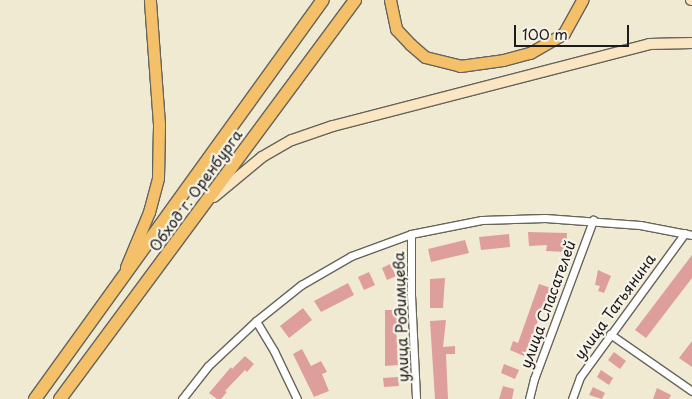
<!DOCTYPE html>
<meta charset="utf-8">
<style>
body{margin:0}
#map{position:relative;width:692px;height:399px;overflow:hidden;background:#f0ead2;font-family:"Playpen Sans",sans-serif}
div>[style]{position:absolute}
.building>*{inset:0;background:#de9e9b}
.roads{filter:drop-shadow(1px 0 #66645c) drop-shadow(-1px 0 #66645c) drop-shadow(0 1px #66645c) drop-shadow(0 -1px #66645c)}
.street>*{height:7px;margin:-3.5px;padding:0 3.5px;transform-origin:3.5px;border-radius:3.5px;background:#fff}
.secondary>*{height:10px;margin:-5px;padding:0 5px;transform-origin:5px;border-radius:5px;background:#fbe6c3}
.primary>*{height:11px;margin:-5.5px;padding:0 5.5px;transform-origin:5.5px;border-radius:5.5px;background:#f4c16a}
.highway>*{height:12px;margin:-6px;padding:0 6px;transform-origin:6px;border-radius:6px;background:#f4c16a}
span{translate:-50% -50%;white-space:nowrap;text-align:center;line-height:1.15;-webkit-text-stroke:4.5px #f7f3e8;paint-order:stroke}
.street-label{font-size:15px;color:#1c1c1c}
.scale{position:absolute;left:514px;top:25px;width:115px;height:22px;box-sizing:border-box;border:2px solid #1c1c1c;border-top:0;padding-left:6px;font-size:15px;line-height:18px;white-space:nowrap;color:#1c1c1c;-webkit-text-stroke:4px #f7f3e8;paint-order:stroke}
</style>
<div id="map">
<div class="building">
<div style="clip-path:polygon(528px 232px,567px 233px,566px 252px,546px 251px,547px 245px,529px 246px)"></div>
<div style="clip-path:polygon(509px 234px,510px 247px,481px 250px,479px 237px)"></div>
<div style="clip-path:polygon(465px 240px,469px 253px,431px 262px,428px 249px)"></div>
<div style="clip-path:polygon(692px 255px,692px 278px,646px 338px,635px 330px)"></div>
<div style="clip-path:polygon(390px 264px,396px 276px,387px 280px,382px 268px)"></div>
<div style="clip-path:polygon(598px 270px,611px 276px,604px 293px,598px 291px,600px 286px,595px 285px)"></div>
<div style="clip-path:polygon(369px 272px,375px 285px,364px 290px,358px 277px)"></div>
<div style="clip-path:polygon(445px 278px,443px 308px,430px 308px,430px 279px)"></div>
<div style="clip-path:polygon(348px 283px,354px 295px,321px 312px,314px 301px)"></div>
<div style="clip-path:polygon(539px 284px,551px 288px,524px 356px,510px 350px,513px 341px,518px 343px)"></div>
<div style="clip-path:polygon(303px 308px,312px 320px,289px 338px,280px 326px)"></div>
<div style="clip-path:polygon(385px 310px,401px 310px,402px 324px,396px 324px,398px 365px,385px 366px)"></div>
<div style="clip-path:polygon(446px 320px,443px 347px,455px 346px,455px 354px,446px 354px,448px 399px,435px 399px,430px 321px)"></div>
<div style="clip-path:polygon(692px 341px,692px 367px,679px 358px)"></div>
<div style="clip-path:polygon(302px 349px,311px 366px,321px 361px,327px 372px,322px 374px,329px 391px,314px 397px,293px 354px)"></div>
<div style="clip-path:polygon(614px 352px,626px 361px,620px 369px,608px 360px)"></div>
<div style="clip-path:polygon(245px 356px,254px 364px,247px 372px,245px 370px,225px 391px,227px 392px,221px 399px,217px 399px,209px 393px,231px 367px,232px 369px)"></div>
<div style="clip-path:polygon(504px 364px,519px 370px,515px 379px,501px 373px)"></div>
<div style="clip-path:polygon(601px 370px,613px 378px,609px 385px,597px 377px)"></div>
<div style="clip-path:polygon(398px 377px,399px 386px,384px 387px,383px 378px)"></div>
<div style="clip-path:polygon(503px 386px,514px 389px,512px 399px,499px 399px)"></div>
<div style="clip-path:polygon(593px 387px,605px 393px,602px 399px,589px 395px)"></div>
<div style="clip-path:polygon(657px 388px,671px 395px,669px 399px,653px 399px)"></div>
</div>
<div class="roads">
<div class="street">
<div style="left:411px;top:234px;width:61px;rotate:90deg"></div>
<div style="left:411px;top:295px;width:104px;rotate:87.2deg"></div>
<div style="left:256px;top:321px;width:35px;rotate:59deg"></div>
<div style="left:274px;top:351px;width:53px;rotate:64.4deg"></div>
<div style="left:610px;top:334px;width:100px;rotate:34.8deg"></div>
<div style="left:182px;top:399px;width:42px;rotate:-51.8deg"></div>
<div style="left:208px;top:366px;width:66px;rotate:-43.2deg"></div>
<div style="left:256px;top:321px;width:58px;rotate:-38.7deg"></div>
<div style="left:301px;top:285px;width:58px;rotate:-30.1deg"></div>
<div style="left:351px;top:256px;width:64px;rotate:-20.1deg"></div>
<div style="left:411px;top:234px;width:72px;rotate:-11.2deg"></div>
<div style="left:482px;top:220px;width:63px;rotate:-1.8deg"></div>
<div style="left:545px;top:218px;width:95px;rotate:4.2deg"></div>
<div style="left:640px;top:225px;width:53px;rotate:10.9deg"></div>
<div style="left:529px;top:399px;width:21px;rotate:-76deg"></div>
<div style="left:534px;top:379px;width:170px;rotate:-69.6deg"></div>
<div style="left:572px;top:399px;width:23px;rotate:-70deg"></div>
<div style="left:580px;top:377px;width:178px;rotate:-53.9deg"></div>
</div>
<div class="secondary">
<div style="left:691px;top:0;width:1px"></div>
<div style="left:214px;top:197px;width:62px;rotate:-39.8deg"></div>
<div style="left:262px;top:157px;width:34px;rotate:-30deg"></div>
<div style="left:292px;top:140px;width:43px;rotate:-18.9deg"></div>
<div style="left:333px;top:126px;width:326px;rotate:-14.5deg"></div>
<div style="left:649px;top:44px;width:43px;rotate:-1.3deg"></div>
</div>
<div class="primary">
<div style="left:390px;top:0;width:30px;rotate:78deg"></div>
<div style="left:396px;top:29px;width:21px;rotate:47deg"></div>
<div style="left:410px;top:44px;width:20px;rotate:41deg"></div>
<div style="left:425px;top:57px;width:36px;rotate:14deg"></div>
<div style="left:460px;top:66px;width:43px;rotate:-7.9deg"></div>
<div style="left:503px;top:60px;width:28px;rotate:-15deg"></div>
<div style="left:530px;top:53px;width:39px;rotate:-30deg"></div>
<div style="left:564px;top:33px;width:38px;rotate:-61deg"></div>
<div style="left:126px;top:267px;width:60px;rotate:-67.3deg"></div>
<div style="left:149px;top:212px;width:35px;rotate:-75deg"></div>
<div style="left:158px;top:178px;width:54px;rotate:-88.9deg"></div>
<div style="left:159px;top:124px;width:124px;rotate:-94.2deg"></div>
</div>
<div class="highway">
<div style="left:35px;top:399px;width:492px;rotate:-54.2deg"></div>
<div style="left:60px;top:399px;width:496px;rotate:-53.5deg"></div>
</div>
</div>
<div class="street-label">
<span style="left:195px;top:190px;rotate:-54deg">Обход г. Оренбурга</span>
<span style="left:547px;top:304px;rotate:-70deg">улица Спасателей</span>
<span style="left:614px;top:306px;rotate:-54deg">улица Татьянина</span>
<span style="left:400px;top:317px;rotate:-92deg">улица Родимцева</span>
</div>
<div class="scale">100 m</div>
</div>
